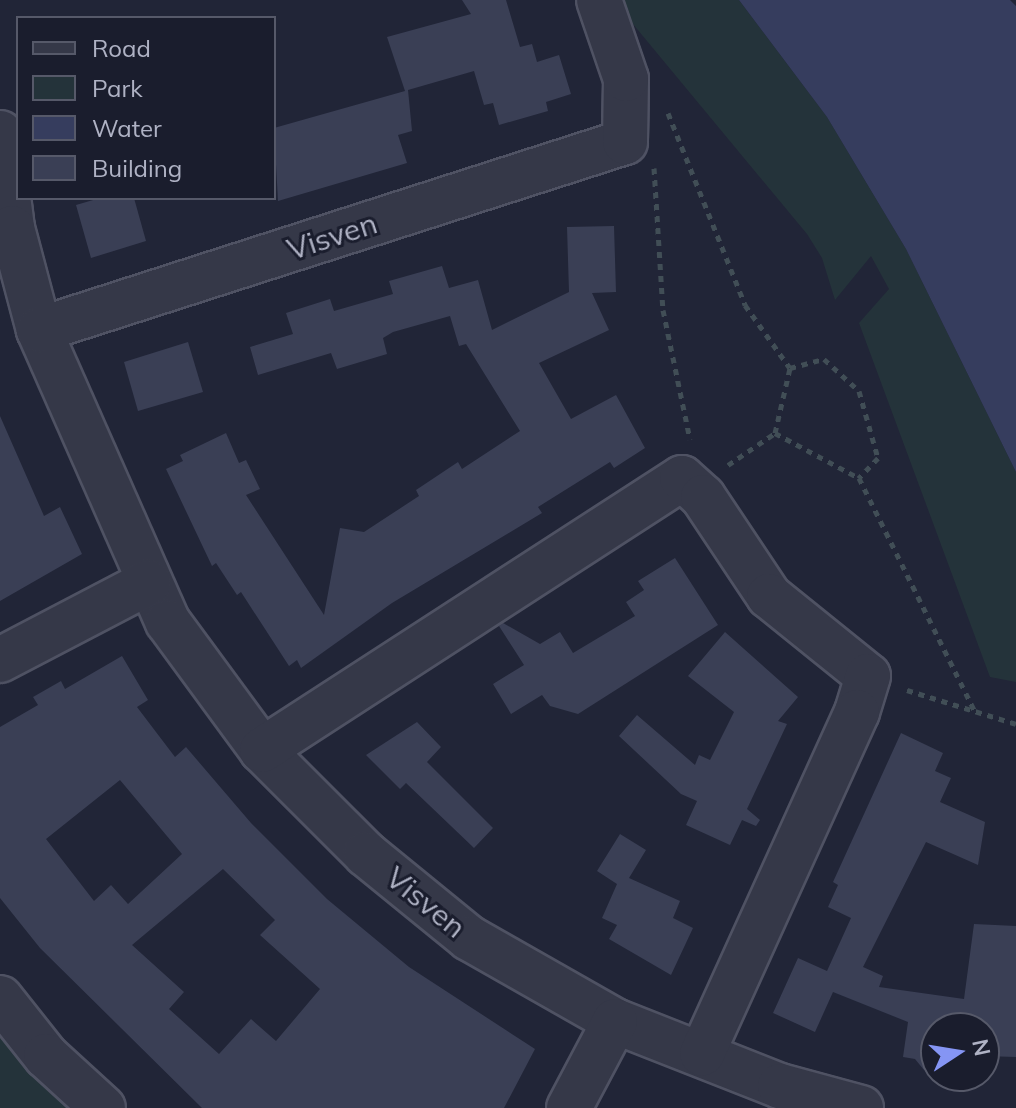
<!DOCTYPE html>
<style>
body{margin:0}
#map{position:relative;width:1016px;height:1108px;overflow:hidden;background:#212537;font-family:Mulish,sans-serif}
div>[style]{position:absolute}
.green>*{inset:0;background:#24333a}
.water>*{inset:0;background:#363d5e}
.building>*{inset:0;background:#3a3f55}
.path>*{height:5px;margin-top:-2.5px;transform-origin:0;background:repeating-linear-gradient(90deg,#414e56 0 6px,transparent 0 12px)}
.roads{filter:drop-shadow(2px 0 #4f5263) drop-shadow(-2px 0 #4f5263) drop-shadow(0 2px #4f5263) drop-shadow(0 -2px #4f5263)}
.minor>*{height:44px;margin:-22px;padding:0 22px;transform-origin:22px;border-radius:22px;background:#353848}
span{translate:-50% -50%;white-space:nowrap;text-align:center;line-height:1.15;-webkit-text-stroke:6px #1a1d2d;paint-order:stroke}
.street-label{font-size:30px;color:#afb2c4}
.legend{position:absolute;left:16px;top:16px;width:260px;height:184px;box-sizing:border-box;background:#1a1d2d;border:2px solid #565969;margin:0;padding:10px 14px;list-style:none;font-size:24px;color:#afb2c4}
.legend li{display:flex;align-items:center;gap:16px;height:40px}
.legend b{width:40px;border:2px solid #565969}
.north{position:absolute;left:920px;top:1012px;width:80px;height:80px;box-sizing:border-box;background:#1a1d2d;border:2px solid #565969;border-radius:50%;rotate:78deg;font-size:22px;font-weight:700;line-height:32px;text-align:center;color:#afb2c4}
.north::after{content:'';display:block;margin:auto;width:28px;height:36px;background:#8595f4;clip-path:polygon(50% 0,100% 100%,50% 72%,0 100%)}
</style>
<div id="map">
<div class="green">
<div style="clip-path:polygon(613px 0,739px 0,827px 117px,906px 249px,1016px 472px,1016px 682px,990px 677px,859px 323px,889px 289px,871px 256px,835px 300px,822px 258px,807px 234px)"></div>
<div style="clip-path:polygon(0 1019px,88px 1108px,0 1108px)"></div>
</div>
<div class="water">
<div style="clip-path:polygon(739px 0,1010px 0,1016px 6px,1016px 472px,906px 249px,827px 117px)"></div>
</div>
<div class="building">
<div style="clip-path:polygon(462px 0,506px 0,520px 47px,532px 44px,537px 62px,559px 55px,571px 94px,546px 102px,548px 111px,499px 125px,493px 103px,484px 105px,474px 71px,408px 90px,412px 131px,398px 135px,407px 163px,278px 201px,274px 128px,405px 91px,387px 37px,471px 14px)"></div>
<div style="clip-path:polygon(100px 198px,134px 198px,146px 241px,91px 258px,76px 205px)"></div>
<div style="clip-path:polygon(614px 226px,616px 292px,592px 293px,609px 330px,539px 363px,571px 419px,616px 395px,645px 448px,614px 468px,610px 462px,538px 507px,542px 513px,392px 603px,301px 668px,297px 660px,289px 666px,241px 592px,237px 595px,216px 563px,212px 566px,166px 469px,183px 461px,180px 455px,226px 433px,239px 463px,246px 460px,260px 489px,246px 495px,324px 615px,340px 528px,364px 532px,419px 496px,416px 490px,458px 462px,462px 469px,520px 431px,466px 344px,459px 346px,450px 316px,393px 332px,383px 338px,387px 354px,337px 369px,331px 353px,258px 375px,250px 347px,293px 334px,286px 313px,330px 299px,334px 311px,393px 294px,389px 281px,442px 266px,449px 288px,478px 280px,492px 330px,569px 292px,567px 227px)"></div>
<div style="clip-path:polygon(188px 342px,203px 392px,138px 411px,124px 362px)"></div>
<div style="clip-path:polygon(0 416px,44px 516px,60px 507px,82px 554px,0 601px)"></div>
<div style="clip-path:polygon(675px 558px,718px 625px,578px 714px,550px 706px,542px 695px,511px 714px,493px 684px,524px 665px,499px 626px,503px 623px,540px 644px,560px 632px,573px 653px,635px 616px,626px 602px,644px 590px,638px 581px)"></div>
<div style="clip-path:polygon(725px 632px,798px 697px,778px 721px,787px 724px,747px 809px,760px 820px,756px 826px,742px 820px,730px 845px,686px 825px,697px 801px,681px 794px,619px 736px,637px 715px,695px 765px,699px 755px,710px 760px,734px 712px,688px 676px)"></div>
<div style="clip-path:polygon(evenodd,122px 656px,148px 700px,137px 707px,175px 757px,186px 747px,251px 823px,327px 899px,409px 967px,535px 1049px,504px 1108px,202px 1108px,40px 948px,0 898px,0 727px,38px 705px,33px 697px,61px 681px,65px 689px,122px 656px,120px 780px,182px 854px,128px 904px,111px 885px,94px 901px,46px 839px,120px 780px,122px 656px,223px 869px,275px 920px,260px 935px,320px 989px,276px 1041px,251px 1019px,219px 1054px,169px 1009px,184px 992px,132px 945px,223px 869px)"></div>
<div style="clip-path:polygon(417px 722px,441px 747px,427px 762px,493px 828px,474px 848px,406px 783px,400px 789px,366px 755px)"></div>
<div style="clip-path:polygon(901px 733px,943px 753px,935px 771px,951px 778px,940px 802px,985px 822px,978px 865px,926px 842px,863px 967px,883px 976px,879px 987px,964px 999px,974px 924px,1016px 926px,1016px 1057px,984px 1056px,984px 1028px,936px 1028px,936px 1062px,924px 1070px,915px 1059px,903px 1057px,908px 1022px,833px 992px,815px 1032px,773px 1013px,798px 958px,827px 971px,851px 918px,828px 907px,838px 885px,833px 882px)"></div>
<div style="clip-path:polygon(620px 834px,646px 850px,629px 878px,680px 901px,673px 918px,693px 928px,671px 975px,609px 939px,617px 925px,602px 918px,617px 884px,597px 871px)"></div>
</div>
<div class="path">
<div style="left:668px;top:113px;width:207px;rotate:68.1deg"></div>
<div style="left:745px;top:305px;width:77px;rotate:54.5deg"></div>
<div style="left:790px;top:368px;width:35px;rotate:-15deg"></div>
<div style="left:824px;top:359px;width:47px;rotate:42.4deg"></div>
<div style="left:859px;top:391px;width:70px;rotate:74.2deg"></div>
<div style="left:878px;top:458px;width:28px;rotate:134deg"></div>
<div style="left:859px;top:478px;width:263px;rotate:63.6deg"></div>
<div style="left:654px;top:168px;width:142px;rotate:86.4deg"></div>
<div style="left:663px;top:310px;width:132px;rotate:78.2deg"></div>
<div style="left:775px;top:433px;width:67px;rotate:-77deg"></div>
<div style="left:728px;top:465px;width:57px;rotate:-34.2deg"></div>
<div style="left:775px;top:433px;width:95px;rotate:28.2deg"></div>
<div style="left:907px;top:690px;width:114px;rotate:17.3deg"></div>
</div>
<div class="roads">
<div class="minor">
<div style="left:0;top:133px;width:96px;rotate:82.8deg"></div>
<div style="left:12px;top:228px;width:106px;rotate:75.2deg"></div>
<div style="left:39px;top:330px;width:319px;rotate:66.2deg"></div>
<div style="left:168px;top:622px;width:159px;rotate:53.7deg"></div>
<div style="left:262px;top:750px;width:147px;rotate:45deg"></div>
<div style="left:366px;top:854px;width:133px;rotate:39.2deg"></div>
<div style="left:469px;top:938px;width:168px;rotate:29.6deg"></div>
<div style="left:615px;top:1021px;width:177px;rotate:21.5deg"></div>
<div style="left:780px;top:1086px;width:84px;rotate:15.2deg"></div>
<div style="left:39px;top:330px;width:615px;rotate:-17.79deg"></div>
<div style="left:625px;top:142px;width:63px;rotate:-89.1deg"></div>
<div style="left:626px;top:79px;width:83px;rotate:-108.9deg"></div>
<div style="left:0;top:660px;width:168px;rotate:-27.6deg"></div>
<div style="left:262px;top:750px;width:500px;rotate:-32.93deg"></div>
<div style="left:682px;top:478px;width:28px;rotate:42deg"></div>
<div style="left:703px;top:497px;width:119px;rotate:56.3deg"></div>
<div style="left:769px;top:596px;width:127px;rotate:38.9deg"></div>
<div style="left:868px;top:676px;width:38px;rotate:107deg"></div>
<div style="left:857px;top:712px;width:375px;rotate:114.4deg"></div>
<div style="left:0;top:998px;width:74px;rotate:51.6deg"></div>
<div style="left:46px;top:1056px;width:77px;rotate:42.4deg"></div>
<div style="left:569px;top:1108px;width:98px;rotate:-62.1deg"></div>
</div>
</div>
<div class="street-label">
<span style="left:332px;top:236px;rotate:-18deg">Visven</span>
<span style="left:426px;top:902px;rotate:39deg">Visven</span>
</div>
<ul class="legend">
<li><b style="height:10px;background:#353848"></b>Road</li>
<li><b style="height:22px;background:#24333a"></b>Park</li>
<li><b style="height:22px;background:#363d5e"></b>Water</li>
<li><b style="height:22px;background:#3a3f55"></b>Building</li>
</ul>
<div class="north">N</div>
</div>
